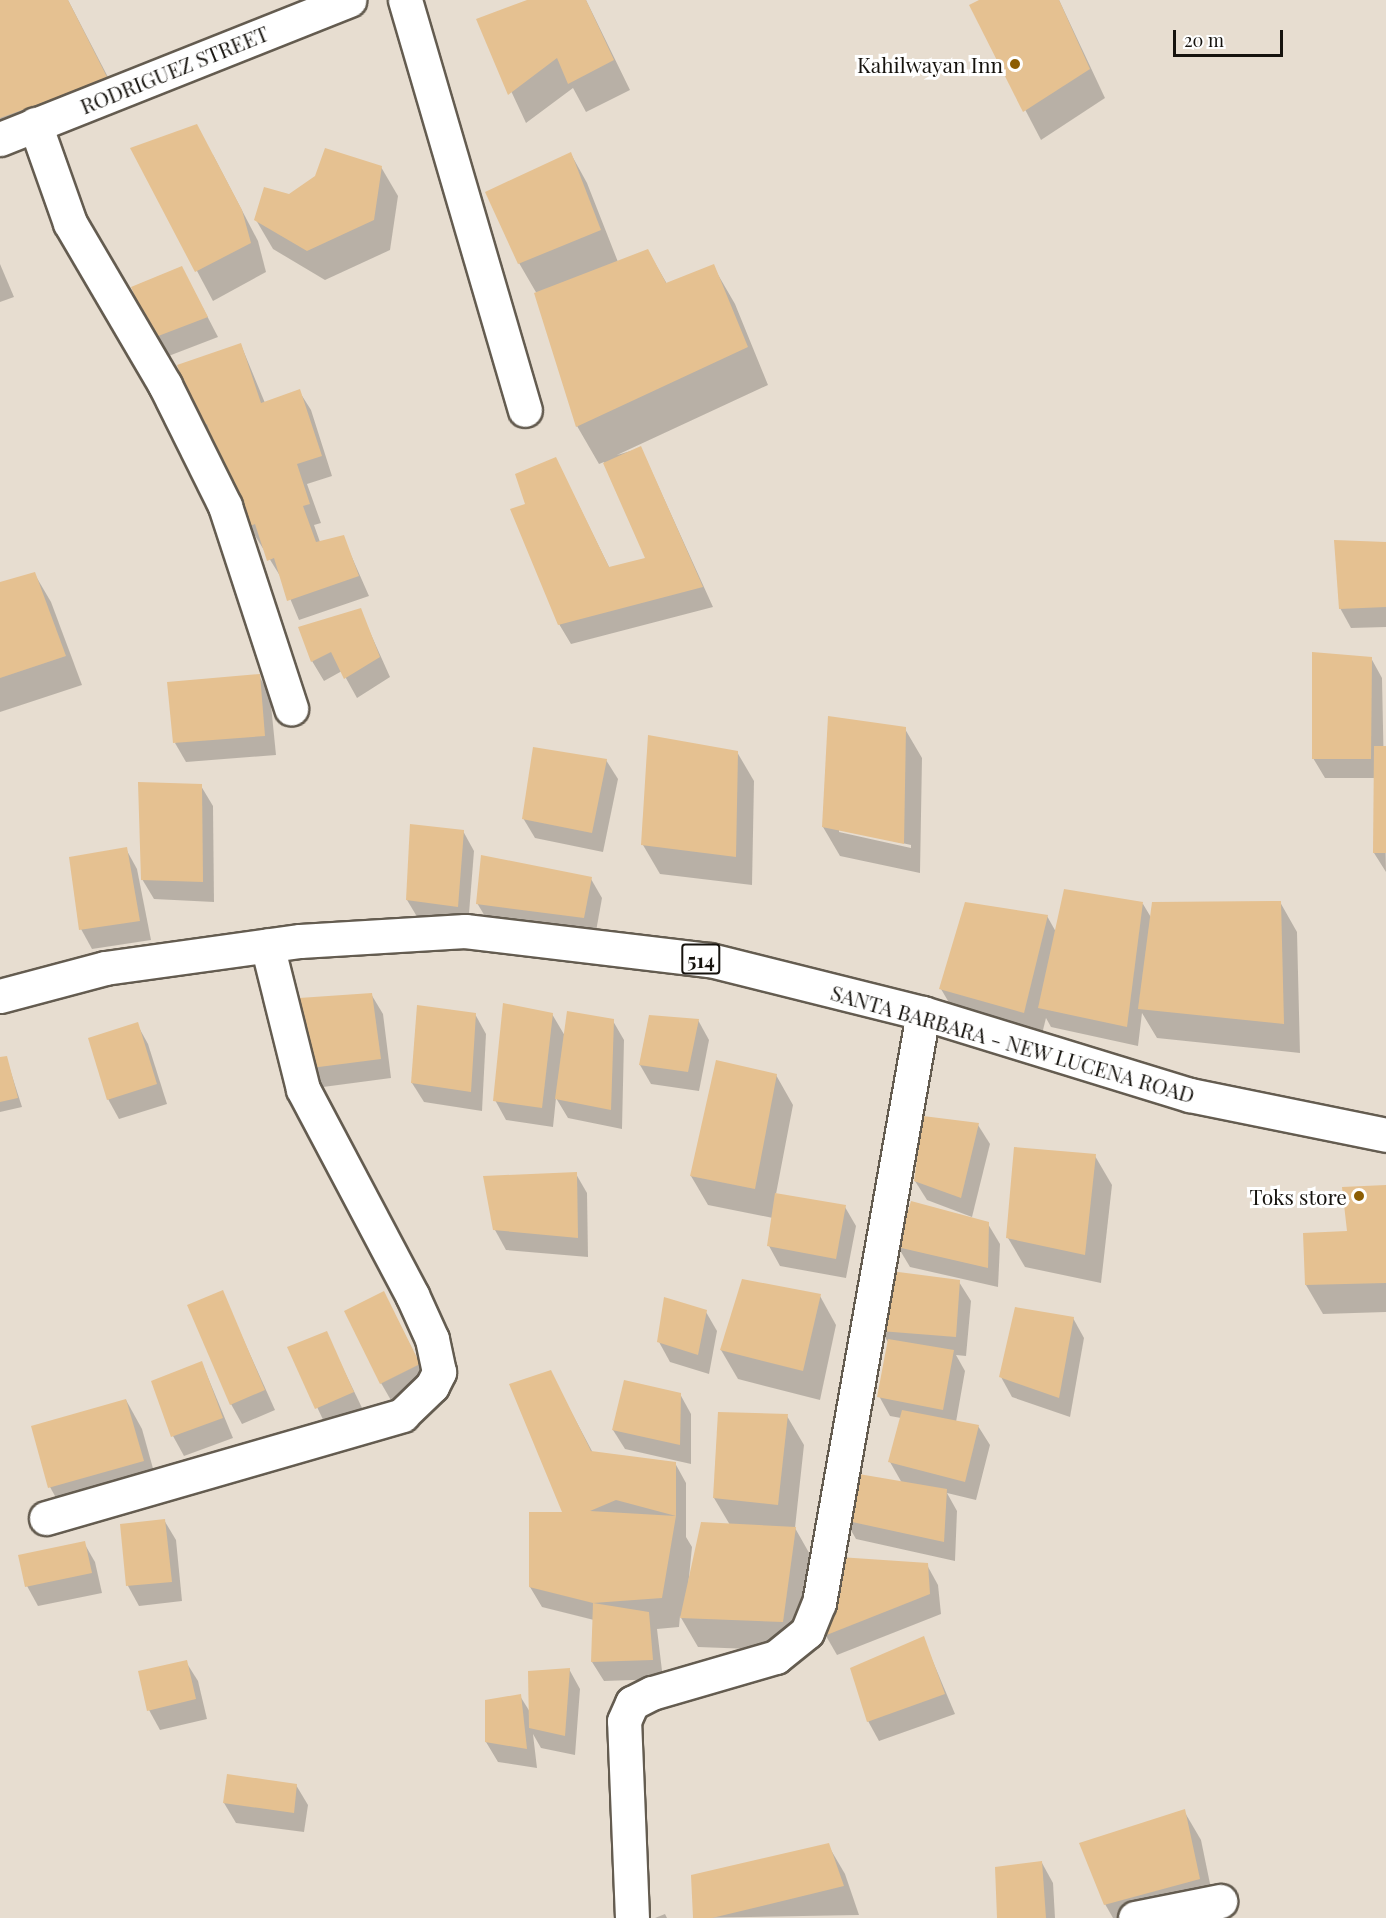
<!DOCTYPE html>
<style>
body{margin:0}
#map{position:relative;width:1386px;height:1918px;overflow:hidden;background:#e7ddd0;font-family:"Playfair Display",serif}
div>[style]{position:absolute}
.shadow>*{inset:0;background:#0003}
.building>*{inset:0;background:#e5c191}
.roads{filter:drop-shadow(2px 0 #645c50) drop-shadow(-2px 0 #645c50) drop-shadow(0 2px #645c50) drop-shadow(0 -2px #645c50)}
.minor>*{height:33px;margin:-16.5px;padding:0 16.5px;transform-origin:16.5px;border-radius:16.5px;background:#fff}
.major>*{height:33px;margin:-16.5px;padding:0 16.5px;transform-origin:16.5px;border-radius:16.5px;background:#fff}
.dots>*{width:16px;height:16px;translate:-50% -50%;box-sizing:border-box;border:3px solid #fff;border-radius:50%}
span{translate:-50% -50%;white-space:nowrap;text-align:center;line-height:1.15;-webkit-text-stroke:6px #fff;paint-order:stroke}
.shield-label span{padding:2px 4px;background:#fff;border:2px solid;border-radius:4px;-webkit-text-stroke-width:0}
.shield-label{font-size:20px;color:#16130e;font-weight:700}
.poi-label{font-size:21px;color:#16130e}
.right{translate:-100% -50%;text-align:right}
.street-label{font-size:21px;color:#16130e}
.scale{position:absolute;left:1173px;top:30px;width:110px;height:27px;box-sizing:border-box;border:3px solid #16130e;border-top:0;padding-left:8px;font-size:18px;line-height:21px;white-space:nowrap;color:#16130e;-webkit-text-stroke:4px #fff;paint-order:stroke}
</style>
<div id="map">
<div class="shadow">
<div style="clip-path:polygon(0 0,68px 0,124px 108px,17px 147px,0 119px)"></div>
<div style="clip-path:polygon(531px 0,586px 0,630px 90px,586px 112px,573px 88px,526px 123px,478px 20px)"></div>
<div style="clip-path:polygon(982px 0,1059px 0,1105px 98px,1041px 140px,971px 6px)"></div>
<div style="clip-path:polygon(132px 149px,213px 155px,258px 241px,266px 272px,213px 301px)"></div>
<div style="clip-path:polygon(571px 154px,587px 183px,618px 262px,648px 251px,667px 284px,713px 266px,735px 304px,768px 385px,617px 455px,641px 448px,713px 607px,571px 644px,559px 624px,527px 505px,556px 459px,610px 569px,648px 559px,604px 462px,599px 464px,577px 426px,537px 294px,519px 263px)"></div>
<div style="clip-path:polygon(381px 167px,398px 196px,390px 250px,325px 280px,273px 249px,256px 220px,316px 177px)"></div>
<div style="clip-path:polygon(0 264px,14px 297px,0 302px)"></div>
<div style="clip-path:polygon(192px 287px,218px 337px,166px 357px,154px 338px)"></div>
<div style="clip-path:polygon(241px 345px,265px 403px,299px 391px,311px 410px,332px 476px,307px 484px,321px 523px,314px 525px,320px 542px,343px 537px,369px 596px,299px 620px,282px 579px,249px 526px,215px 445px,211px 447px,200px 427px)"></div>
<div style="clip-path:polygon(1386px 544px,1386px 627px,1351px 628px,1340px 608px)"></div>
<div style="clip-path:polygon(34px 573px,51px 602px,82px 685px,0 712px,0 584px)"></div>
<div style="clip-path:polygon(360px 610px,390px 677px,357px 698px,342px 671px,324px 681px,312px 661px)"></div>
<div style="clip-path:polygon(1371px 658px,1382px 678px,1386px 872px,1374px 853px,1375px 778px,1325px 778px,1313px 758px)"></div>
<div style="clip-path:polygon(259px 676px,270px 695px,276px 755px,186px 762px,175px 743px)"></div>
<div style="clip-path:polygon(evenodd,905px 729px,922px 758px,920px 873px,840px 856px,823px 827px,905px 729px,839px 829px,911px 845px,911px 848px,839px 832px,839px 829px)"></div>
<div style="clip-path:polygon(737px 752px,754px 781px,752px 885px,660px 874px,643px 845px)"></div>
<div style="clip-path:polygon(606px 760px,618px 779px,603px 852px,535px 838px,523px 818px)"></div>
<div style="clip-path:polygon(201px 786px,213px 806px,214px 902px,154px 899px,142px 879px)"></div>
<div style="clip-path:polygon(463px 831px,474px 851px,468px 926px,419px 920px,407px 900px)"></div>
<div style="clip-path:polygon(126px 849px,137px 869px,151px 940px,92px 949px,81px 929px)"></div>
<div style="clip-path:polygon(591px 879px,602px 898px,595px 937px,489px 923px,477px 903px)"></div>
<div style="clip-path:polygon(1280px 902px,1297px 932px,1300px 1053px,1157px 1038px,1142px 1013px,1138px 1046px,1051px 1027px,1046px 1018px,1040px 1042px,958px 1018px,941px 989px,1047px 916px,1056px 932px,1143px 904px,1152px 919px)"></div>
<div style="clip-path:polygon(371px 994px,383px 1014px,391px 1078px,323px 1087px,312px 1067px)"></div>
<div style="clip-path:polygon(475px 1014px,486px 1034px,482px 1111px,424px 1102px,412px 1083px)"></div>
<div style="clip-path:polygon(552px 1014px,565px 1036px,613px 1021px,624px 1040px,622px 1129px,568px 1118px,556px 1098px,553px 1127px,506px 1120px,495px 1100px)"></div>
<div style="clip-path:polygon(698px 1020px,709px 1040px,699px 1091px,651px 1084px,640px 1065px)"></div>
<div style="clip-path:polygon(137px 1024px,148px 1044px,167px 1104px,119px 1119px,108px 1099px)"></div>
<div style="clip-path:polygon(6px 1057px,22px 1107px,0 1112px,0 1059px)"></div>
<div style="clip-path:polygon(776px 1075px,793px 1105px,776px 1194px,845px 1207px,856px 1226px,846px 1278px,780px 1266px,769px 1246px,773px 1218px,708px 1205px,691px 1176px)"></div>
<div style="clip-path:polygon(978px 1125px,990px 1144px,972px 1217px,927px 1200px,915px 1181px)"></div>
<div style="clip-path:polygon(1095px 1156px,1112px 1185px,1101px 1283px,1025px 1267px,1008px 1238px)"></div>
<div style="clip-path:polygon(576px 1174px,587px 1193px,588px 1257px,506px 1250px,495px 1230px)"></div>
<div style="clip-path:polygon(1386px 1186px,1386px 1312px,1323px 1314px,1306px 1285px)"></div>
<div style="clip-path:polygon(988px 1224px,1000px 1244px,998px 1287px,910px 1267px,898px 1247px)"></div>
<div style="clip-path:polygon(959px 1282px,971px 1301px,966px 1356px,956px 1355px,965px 1371px,956px 1422px,978px 1426px,990px 1445px,976px 1500px,947px 1493px,957px 1511px,955px 1561px,856px 1539px,845px 1520px,902px 1483px,890px 1462px,901px 1418px,890px 1416px,879px 1396px,889px 1344px,881px 1330px)"></div>
<div style="clip-path:polygon(222px 1292px,275px 1410px,242px 1424px,231px 1404px)"></div>
<div style="clip-path:polygon(384px 1293px,430px 1384px,392px 1402px,381px 1383px)"></div>
<div style="clip-path:polygon(820px 1296px,836px 1325px,820px 1400px,738px 1379px,721px 1350px)"></div>
<div style="clip-path:polygon(706px 1312px,717px 1331px,709px 1374px,670px 1362px,659px 1342px)"></div>
<div style="clip-path:polygon(1073px 1318px,1084px 1338px,1070px 1417px,1012px 1397px,1001px 1377px)"></div>
<div style="clip-path:polygon(326px 1333px,364px 1412px,327px 1428px,289px 1348px)"></div>
<div style="clip-path:polygon(202px 1363px,233px 1438px,184px 1456px,173px 1436px)"></div>
<div style="clip-path:polygon(550px 1372px,593px 1453px,675px 1463px,686px 1483px,686px 1537px,692px 1547px,688px 1587px,730px 1525px,714px 1498px,787px 1416px,804px 1445px,795px 1528px,812px 1558px,799px 1651px,698px 1647px,680px 1616px,679px 1627px,657px 1629px,663px 1679px,604px 1681px,592px 1662px,594px 1620px,542px 1607px,530px 1587px,564px 1513px)"></div>
<div style="clip-path:polygon(680px 1394px,691px 1414px,691px 1464px,625px 1449px,613px 1430px)"></div>
<div style="clip-path:polygon(126px 1400px,142px 1429px,159px 1490px,66px 1516px,50px 1487px)"></div>
<div style="clip-path:polygon(164px 1520px,176px 1540px,182px 1601px,139px 1606px,128px 1586px,121px 1525px)"></div>
<div style="clip-path:polygon(84px 1543px,95px 1562px,102px 1593px,38px 1606px,27px 1586px)"></div>
<div style="clip-path:polygon(841px 1559px,927px 1565px,938px 1585px,941px 1614px,837px 1655px,826px 1636px)"></div>
<div style="clip-path:polygon(923px 1638px,955px 1714px,879px 1741px,868px 1721px)"></div>
<div style="clip-path:polygon(186px 1662px,198px 1681px,207px 1719px,160px 1730px,149px 1710px)"></div>
<div style="clip-path:polygon(569px 1669px,580px 1689px,575px 1755px,541px 1748px,533px 1734px,537px 1768px,498px 1762px,486px 1742px,520px 1696px,530px 1712px)"></div>
<div style="clip-path:polygon(296px 1785px,308px 1805px,304px 1832px,236px 1823px,224px 1803px)"></div>
<div style="clip-path:polygon(1184px 1811px,1201px 1840px,1215px 1908px,1178px 1918px,1113px 1918px,1105px 1904px)"></div>
<div style="clip-path:polygon(828px 1845px,845px 1874px,859px 1915px,694px 1918px)"></div>
<div style="clip-path:polygon(1042px 1863px,1053px 1883px,1055px 1918px,999px 1918px)"></div>
<div style="clip-path:polygon(665px 1914px,667px 1918px,655px 1918px)"></div>
</div>
<div class="building">
<div style="clip-path:polygon(0 0,68px 0,108px 79px,0 118px)"></div>
<div style="clip-path:polygon(527px 0,586px 0,614px 60px,568px 84px,557px 58px,508px 95px,476px 19px)"></div>
<div style="clip-path:polygon(979px 0,1059px 0,1090px 69px,1023px 112px,969px 5px)"></div>
<div style="clip-path:polygon(197px 124px,242px 210px,251px 243px,195px 272px,130px 148px)"></div>
<div style="clip-path:polygon(325px 148px,382px 166px,374px 220px,307px 251px,254px 220px,264px 187px,289px 194px,315px 176px)"></div>
<div style="clip-path:polygon(571px 152px,601px 230px,518px 264px,485px 192px)"></div>
<div style="clip-path:polygon(648px 249px,666px 283px,714px 264px,748px 347px,576px 427px,534px 293px)"></div>
<div style="clip-path:polygon(182px 266px,208px 317px,153px 338px,131px 287px)"></div>
<div style="clip-path:polygon(241px 343px,261px 403px,300px 389px,322px 456px,297px 464px,310px 504px,303px 506px,316px 542px,344px 535px,359px 576px,287px 601px,274px 558px,267px 561px,255px 524px,248px 527px,236px 485px,227px 488px,207px 424px,199px 428px,177px 365px)"></div>
<div style="clip-path:polygon(641px 446px,703px 587px,558px 625px,510px 509px,525px 504px,515px 474px,556px 457px,609px 567px,645px 558px,603px 463px)"></div>
<div style="clip-path:polygon(1334px 540px,1386px 542px,1386px 607px,1339px 609px)"></div>
<div style="clip-path:polygon(35px 572px,66px 656px,0 678px,0 582px)"></div>
<div style="clip-path:polygon(361px 608px,380px 657px,344px 679px,331px 652px,311px 662px,298px 627px)"></div>
<div style="clip-path:polygon(1312px 652px,1372px 657px,1371px 759px,1312px 759px)"></div>
<div style="clip-path:polygon(260px 674px,265px 736px,173px 743px,167px 682px)"></div>
<div style="clip-path:polygon(828px 716px,906px 727px,904px 844px,822px 827px)"></div>
<div style="clip-path:polygon(648px 735px,738px 751px,736px 857px,641px 845px)"></div>
<div style="clip-path:polygon(1374px 746px,1386px 746px,1386px 853px,1373px 853px)"></div>
<div style="clip-path:polygon(533px 747px,607px 759px,592px 833px,522px 819px)"></div>
<div style="clip-path:polygon(138px 782px,202px 784px,203px 882px,141px 880px)"></div>
<div style="clip-path:polygon(410px 824px,464px 830px,458px 907px,406px 900px)"></div>
<div style="clip-path:polygon(127px 847px,140px 921px,79px 930px,69px 857px)"></div>
<div style="clip-path:polygon(481px 855px,592px 877px,584px 918px,476px 904px)"></div>
<div style="clip-path:polygon(1064px 889px,1143px 902px,1127px 1027px,1038px 1008px)"></div>
<div style="clip-path:polygon(1281px 901px,1284px 1024px,1138px 1009px,1152px 902px)"></div>
<div style="clip-path:polygon(965px 902px,1048px 915px,1024px 1013px,939px 989px)"></div>
<div style="clip-path:polygon(372px 993px,381px 1059px,311px 1068px,299px 998px)"></div>
<div style="clip-path:polygon(503px 1003px,553px 1013px,542px 1108px,493px 1101px)"></div>
<div style="clip-path:polygon(417px 1005px,476px 1013px,471px 1092px,411px 1083px)"></div>
<div style="clip-path:polygon(567px 1011px,614px 1019px,611px 1110px,555px 1099px)"></div>
<div style="clip-path:polygon(649px 1015px,699px 1019px,688px 1072px,639px 1065px)"></div>
<div style="clip-path:polygon(138px 1022px,157px 1084px,107px 1100px,88px 1038px)"></div>
<div style="clip-path:polygon(7px 1056px,18px 1098px,0 1102px,0 1057px)"></div>
<div style="clip-path:polygon(716px 1060px,777px 1074px,755px 1189px,690px 1176px)"></div>
<div style="clip-path:polygon(923px 1116px,979px 1123px,961px 1198px,914px 1181px)"></div>
<div style="clip-path:polygon(1014px 1147px,1096px 1154px,1085px 1255px,1006px 1238px)"></div>
<div style="clip-path:polygon(577px 1172px,578px 1238px,493px 1230px,483px 1176px)"></div>
<div style="clip-path:polygon(1386px 1185px,1386px 1283px,1305px 1285px,1303px 1233px,1347px 1231px,1342px 1187px)"></div>
<div style="clip-path:polygon(775px 1193px,846px 1205px,836px 1259px,767px 1246px)"></div>
<div style="clip-path:polygon(911px 1201px,989px 1222px,988px 1268px,897px 1247px)"></div>
<div style="clip-path:polygon(883px 1270px,960px 1280px,956px 1337px,880px 1331px)"></div>
<div style="clip-path:polygon(742px 1279px,821px 1294px,803px 1371px,720px 1350px)"></div>
<div style="clip-path:polygon(223px 1290px,265px 1390px,230px 1405px,187px 1305px)"></div>
<div style="clip-path:polygon(384px 1291px,420px 1364px,380px 1384px,344px 1311px)"></div>
<div style="clip-path:polygon(664px 1297px,707px 1310px,698px 1355px,657px 1342px)"></div>
<div style="clip-path:polygon(1015px 1307px,1074px 1317px,1059px 1398px,999px 1377px)"></div>
<div style="clip-path:polygon(327px 1331px,354px 1392px,315px 1409px,287px 1347px)"></div>
<div style="clip-path:polygon(888px 1339px,954px 1350px,943px 1410px,877px 1397px)"></div>
<div style="clip-path:polygon(202px 1361px,223px 1418px,171px 1437px,151px 1381px)"></div>
<div style="clip-path:polygon(551px 1370px,591px 1451px,676px 1462px,676px 1516px,616px 1500px,590px 1511px,676px 1516px,662px 1598px,593px 1603px,529px 1587px,529px 1512px,562px 1512px,509px 1384px)"></div>
<div style="clip-path:polygon(624px 1380px,681px 1393px,680px 1445px,612px 1430px)"></div>
<div style="clip-path:polygon(126px 1399px,144px 1461px,48px 1488px,31px 1426px)"></div>
<div style="clip-path:polygon(902px 1410px,979px 1425px,965px 1482px,888px 1462px)"></div>
<div style="clip-path:polygon(718px 1412px,788px 1414px,778px 1505px,713px 1498px)"></div>
<div style="clip-path:polygon(847px 1472px,947px 1489px,944px 1542px,843px 1520px)"></div>
<div style="clip-path:polygon(165px 1519px,172px 1582px,126px 1586px,120px 1524px)"></div>
<div style="clip-path:polygon(701px 1522px,796px 1527px,783px 1622px,680px 1618px)"></div>
<div style="clip-path:polygon(85px 1541px,92px 1573px,25px 1587px,18px 1555px)"></div>
<div style="clip-path:polygon(839px 1557px,928px 1563px,930px 1594px,824px 1636px)"></div>
<div style="clip-path:polygon(593px 1603px,649px 1612px,653px 1660px,591px 1662px)"></div>
<div style="clip-path:polygon(924px 1636px,945px 1694px,867px 1722px,850px 1668px)"></div>
<div style="clip-path:polygon(187px 1660px,196px 1699px,147px 1711px,138px 1671px)"></div>
<div style="clip-path:polygon(570px 1668px,565px 1736px,529px 1728px,528px 1671px)"></div>
<div style="clip-path:polygon(521px 1694px,527px 1749px,485px 1742px,485px 1700px)"></div>
<div style="clip-path:polygon(227px 1774px,297px 1784px,294px 1813px,223px 1803px)"></div>
<div style="clip-path:polygon(1185px 1809px,1200px 1879px,1104px 1905px,1079px 1843px)"></div>
<div style="clip-path:polygon(829px 1843px,844px 1886px,712px 1918px,693px 1918px,691px 1875px)"></div>
<div style="clip-path:polygon(1042px 1861px,1046px 1918px,997px 1918px,995px 1867px)"></div>
</div>
<div class="roads">
<div class="minor">
<div style="left:405px;top:0;width:427px;rotate:73.7deg"></div>
<div style="left:35px;top:124px;width:105px;rotate:70.5deg"></div>
<div style="left:70px;top:223px;width:188px;rotate:59.6deg"></div>
<div style="left:165px;top:385px;width:135px;rotate:63.6deg"></div>
<div style="left:225px;top:506px;width:213px;rotate:71.9deg"></div>
<div style="left:0;top:139px;width:376px;rotate:-21.7deg"></div>
<div style="left:46px;top:1518px;width:371px;rotate:-16.1deg"></div>
<div style="left:402px;top:1415px;width:42px;rotate:-44deg"></div>
<div style="left:432px;top:1386px;width:16px;rotate:-63deg"></div>
<div style="left:439px;top:1372px;width:34px;rotate:-102deg"></div>
<div style="left:432px;top:1339px;width:48px;rotate:-114.4deg"></div>
<div style="left:412px;top:1295px;width:233px;rotate:-117.9deg"></div>
<div style="left:303px;top:1089px;width:148px;rotate:-104deg"></div>
<div style="left:632px;top:1918px;width:197px;rotate:-92.3deg"></div>
<div style="left:624px;top:1721px;width:20px;rotate:-66deg"></div>
<div style="left:632px;top:1703px;width:22px;rotate:-27deg"></div>
<div style="left:652px;top:1693px;width:129px;rotate:-16.2deg"></div>
<div style="left:776px;top:1657px;width:40px;rotate:-39deg"></div>
<div style="left:807px;top:1632px;width:31px;rotate:-68deg"></div>
<div style="left:819px;top:1603px;width:599px;rotate:-80deg"></div>
<div style="left:1135px;top:1918px;width:87px;rotate:-11.3deg"></div>
</div>
<div class="major">
<div style="left:0;top:996px;width:109px;rotate:-14.9deg"></div>
<div style="left:105px;top:968px;width:197px;rotate:-7.9deg"></div>
<div style="left:300px;top:941px;width:165px;rotate:-3.5deg"></div>
<div style="left:465px;top:931px;width:247px;rotate:6.8deg"></div>
<div style="left:710px;top:960px;width:219px;rotate:14deg"></div>
<div style="left:923px;top:1013px;width:279px;rotate:17.1deg"></div>
<div style="left:1190px;top:1095px;width:200px;rotate:11.5deg"></div>
</div>
</div>
<div class="dots">
<div style="left:1015px;top:64px;background:#8c5d04"></div>
<div style="left:1359px;top:1196px;background:#8c5d04"></div>
</div>
<div class="shield-label">
<span style="left:701px;top:959px">514</span>
</div>
<div class="poi-label">
<span class="right" style="left:1003px;top:64px">Kahilwayan Inn</span>
<span class="right" style="left:1347px;top:1196px">Toks store</span>
</div>
<div class="street-label">
<span style="left:174px;top:69px;rotate:-22deg">RODRIGUEZ STREET</span>
<span style="left:1013px;top:1043px;rotate:16deg">SANTA BARBARA - NEW LUCENA ROAD</span>
</div>
<div class="scale">20 m</div>
</div>
